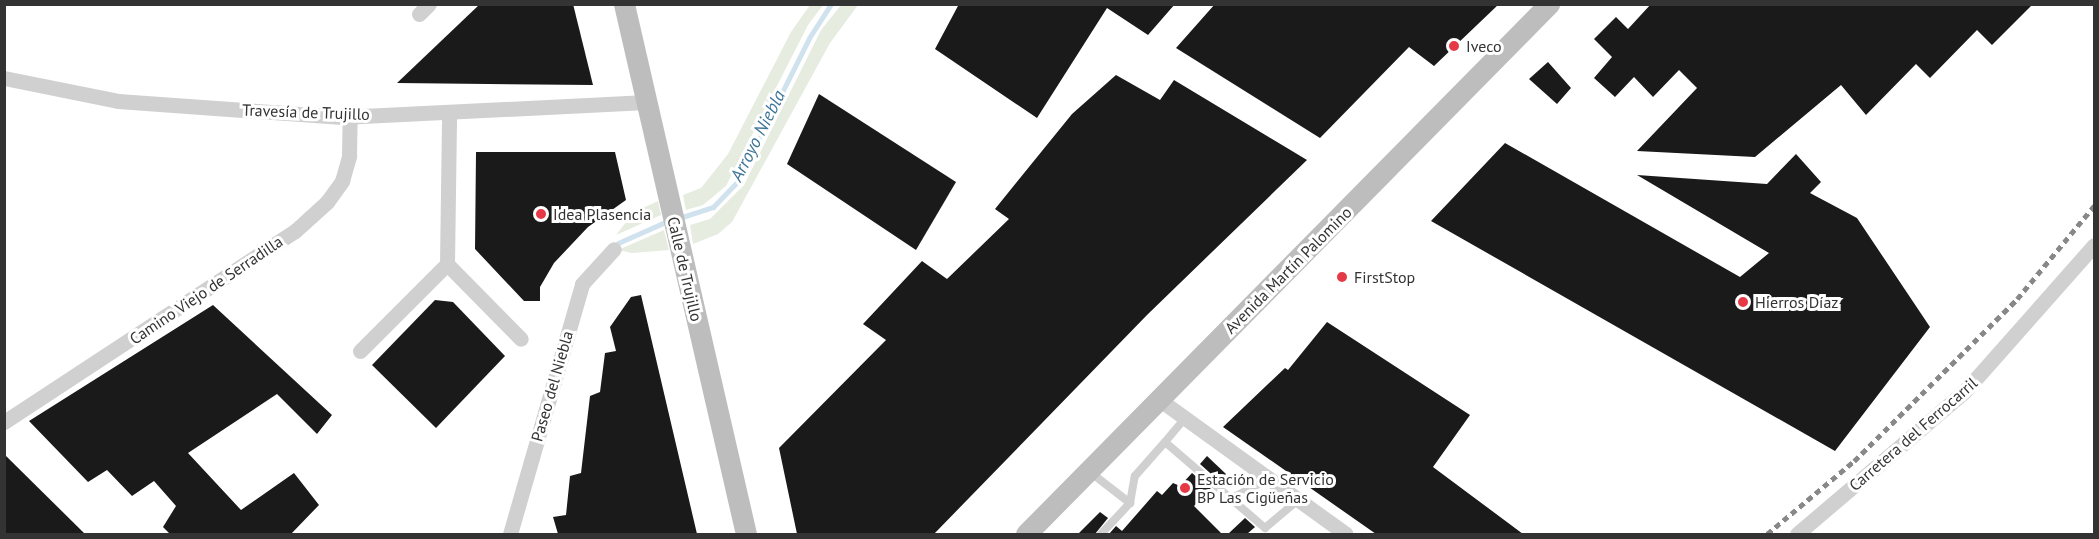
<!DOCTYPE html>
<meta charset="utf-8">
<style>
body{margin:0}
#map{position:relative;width:2099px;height:539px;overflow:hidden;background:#fff;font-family:"PT Sans",sans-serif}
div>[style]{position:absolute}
.green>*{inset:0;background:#e6ecdf}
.stream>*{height:5px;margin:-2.5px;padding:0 2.5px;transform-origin:2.5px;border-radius:2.5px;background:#cfe2ee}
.building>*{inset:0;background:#1a1a1a}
.lane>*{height:8px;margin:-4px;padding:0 4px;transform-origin:4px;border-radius:4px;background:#d0d0d0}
.street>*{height:15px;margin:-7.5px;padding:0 7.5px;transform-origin:7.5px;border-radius:7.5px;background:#d0d0d0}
.secondary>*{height:21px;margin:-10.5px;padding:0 10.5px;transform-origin:10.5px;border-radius:10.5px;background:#bdbdbd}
.rail>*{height:4.5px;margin-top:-2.25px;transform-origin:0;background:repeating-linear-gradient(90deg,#888 0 6px,transparent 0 10.5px)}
.dots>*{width:16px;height:16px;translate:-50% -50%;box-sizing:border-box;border:3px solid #fff;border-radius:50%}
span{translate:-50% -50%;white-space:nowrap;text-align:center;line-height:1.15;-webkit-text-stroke:6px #fff;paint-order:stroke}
.poi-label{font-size:16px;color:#333}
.left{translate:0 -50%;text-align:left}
.street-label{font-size:16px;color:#333}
.water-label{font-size:18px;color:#3f7597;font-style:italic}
.frame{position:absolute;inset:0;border:6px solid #333;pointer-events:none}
</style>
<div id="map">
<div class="green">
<div style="clip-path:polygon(810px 5px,823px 5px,808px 25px,726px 186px,703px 205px,686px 210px,683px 195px,701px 188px,728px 154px,791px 32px)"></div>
<div style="clip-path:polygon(841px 5px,858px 5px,830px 43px,732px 222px,718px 234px,693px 244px,690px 225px,710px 219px,744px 185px,821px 30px)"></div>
<div style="clip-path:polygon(658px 201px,661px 215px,616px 235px,634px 212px)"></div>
<div style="clip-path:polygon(664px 230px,669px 250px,632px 253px,618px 250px)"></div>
</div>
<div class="stream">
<div style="left:679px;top:218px;width:36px;rotate:-18deg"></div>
<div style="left:713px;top:207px;width:35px;rotate:-46deg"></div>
<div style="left:737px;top:182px;width:161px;rotate:-63.4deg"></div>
<div style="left:809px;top:38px;width:40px;rotate:-57.1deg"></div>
<div style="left:618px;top:243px;width:57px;rotate:-23.9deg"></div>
</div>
<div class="building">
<div style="clip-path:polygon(480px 4px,573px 4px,593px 85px,397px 83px)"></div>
<div style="clip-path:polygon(959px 4px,1175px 4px,1148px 35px,1107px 8px,1037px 118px,935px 49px)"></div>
<div style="clip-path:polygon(1215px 4px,1499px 4px,1434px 66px,1409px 47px,1320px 138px,1176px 48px)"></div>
<div style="clip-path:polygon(1651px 4px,2033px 4px,1992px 45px,1977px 30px,1930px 78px,1916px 64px,1866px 115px,1841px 85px,1755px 157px,1637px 151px,1697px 88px,1679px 70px,1653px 97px,1634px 77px,1615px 97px,1594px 78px,1612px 57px,1594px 39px,1616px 17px,1628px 29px)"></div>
<div style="clip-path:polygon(1548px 62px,1571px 88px,1557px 104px,1529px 79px)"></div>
<div style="clip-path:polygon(1116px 75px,1160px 100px,1174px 80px,1307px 160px,1147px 315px,934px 534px,797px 534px,779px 448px,886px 340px,863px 324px,922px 261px,947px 279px,1009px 219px,995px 209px,1072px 114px)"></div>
<div style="clip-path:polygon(819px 94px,956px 182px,916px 250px,787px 164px)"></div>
<div style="clip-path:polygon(1505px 143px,1740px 277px,1769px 253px,1637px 175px,1767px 184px,1796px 154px,1821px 182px,1810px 193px,1857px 218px,1930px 327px,1835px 451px,1431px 221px)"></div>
<div style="clip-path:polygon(476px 152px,615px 152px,626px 200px,588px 227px,554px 263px,540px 287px,540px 301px,524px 301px,475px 249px)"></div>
<div style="clip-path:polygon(641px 295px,697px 534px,558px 534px,553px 517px,566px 515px,570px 476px,581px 473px,590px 396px,600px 392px,605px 353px,616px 351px,610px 327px,631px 297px)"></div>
<div style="clip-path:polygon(435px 300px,453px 302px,505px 356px,436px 428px,372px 365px)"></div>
<div style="clip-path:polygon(213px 305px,332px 415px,317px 434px,277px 394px,188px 453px,241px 510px,294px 473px,319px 505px,291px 534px,170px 534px,163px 527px,176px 506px,154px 481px,132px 496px,107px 470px,88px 482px,29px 421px)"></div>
<div style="clip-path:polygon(1327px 322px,1470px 415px,1433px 467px,1523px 534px,1376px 534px,1223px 427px,1285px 368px,1288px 370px)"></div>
<div style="clip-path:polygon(4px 454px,85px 534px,4px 534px)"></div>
<div style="clip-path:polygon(1207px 456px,1226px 474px,1219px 481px,1200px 464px)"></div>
<div style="clip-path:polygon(1192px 473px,1211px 489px,1194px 506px,1222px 534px,1109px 534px,1116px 526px,1122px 531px,1157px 491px,1162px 495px,1173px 483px,1180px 486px)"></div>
<div style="clip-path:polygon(1100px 512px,1108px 518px,1095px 534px,1078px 534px)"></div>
<div style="clip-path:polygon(1245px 518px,1255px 527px,1247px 534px,1228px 534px)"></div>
</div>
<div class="lane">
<div style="left:1165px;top:442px;width:31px;rotate:-50deg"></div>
<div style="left:1090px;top:472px;width:51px;rotate:37.8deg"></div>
<div style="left:1130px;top:503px;width:27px;rotate:-80deg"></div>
<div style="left:1135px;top:476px;width:45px;rotate:-48.6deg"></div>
<div style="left:1165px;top:442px;width:132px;rotate:40.7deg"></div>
<div style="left:1265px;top:528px;width:42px;rotate:-40.2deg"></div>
<div style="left:1232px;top:498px;width:41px;rotate:-27.8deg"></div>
<div style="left:1101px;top:534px;width:42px;rotate:-46.9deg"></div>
</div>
<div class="street">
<div style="left:419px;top:14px;width:14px;rotate:-45deg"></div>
<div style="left:4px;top:78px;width:116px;rotate:11.4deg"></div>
<div style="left:118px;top:101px;width:225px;rotate:4.1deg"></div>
<div style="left:342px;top:117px;width:305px;rotate:-2.8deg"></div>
<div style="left:447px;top:264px;width:105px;rotate:45.4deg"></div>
<div style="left:360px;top:351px;width:123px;rotate:-45deg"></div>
<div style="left:447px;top:264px;width:152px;rotate:-89.2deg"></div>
<div style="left:1160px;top:400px;width:229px;rotate:35.8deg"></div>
<div style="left:4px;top:422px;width:348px;rotate:-33.3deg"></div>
<div style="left:295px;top:231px;width:43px;rotate:-42.2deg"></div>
<div style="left:327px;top:202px;width:26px;rotate:-54deg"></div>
<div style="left:342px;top:181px;width:26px;rotate:-74deg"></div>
<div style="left:349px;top:156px;width:39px;rotate:-89deg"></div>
<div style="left:510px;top:534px;width:260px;rotate:-73.9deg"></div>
<div style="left:582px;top:284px;width:47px;rotate:-47.6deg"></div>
<div style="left:1797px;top:534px;width:219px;rotate:-40.4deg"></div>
<div style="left:1964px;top:392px;width:196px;rotate:-48.5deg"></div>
</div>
<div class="secondary">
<div style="left:624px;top:4px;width:544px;rotate:77.04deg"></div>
<div style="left:1026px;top:534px;width:745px;rotate:-45.38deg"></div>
</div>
<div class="rail">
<div style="left:1767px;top:534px;width:114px;rotate:-40deg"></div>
<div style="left:1854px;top:461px;width:230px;rotate:-44.8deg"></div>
<div style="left:2017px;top:299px;width:121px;rotate:-50.4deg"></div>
</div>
<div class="dots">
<div style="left:1454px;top:46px;background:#e63946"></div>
<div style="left:541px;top:214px;background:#e63946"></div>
<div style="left:1342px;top:277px;background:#e63946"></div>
<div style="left:1743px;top:302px;background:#e63946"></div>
<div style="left:1185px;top:488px;background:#e63946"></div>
</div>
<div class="poi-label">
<span class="left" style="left:1466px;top:46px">Iveco</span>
<span class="left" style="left:553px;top:214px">Idea Plasencia</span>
<span class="left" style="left:1354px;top:277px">FirstStop</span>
<span class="left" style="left:1755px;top:302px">Hierros Díaz</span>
<span class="left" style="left:1197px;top:488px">Estación de Servicio<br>BP Las Cigüeñas</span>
</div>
<div class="street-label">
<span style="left:306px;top:112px;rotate:2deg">Travesía de Trujillo</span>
<span style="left:685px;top:269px;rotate:77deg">Calle de Trujillo</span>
<span style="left:1288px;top:270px;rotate:-45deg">Avenida Martín Palomino</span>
<span style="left:206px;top:290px;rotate:-34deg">Camino Viejo de Serradilla</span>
<span style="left:552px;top:386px;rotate:-74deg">Paseo del Niebla</span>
<span style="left:1913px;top:434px;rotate:-41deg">Carretera del Ferrocarril</span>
</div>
<div class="water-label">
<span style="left:758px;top:136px;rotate:-63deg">Arroyo Niebla</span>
</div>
<div class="frame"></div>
</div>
